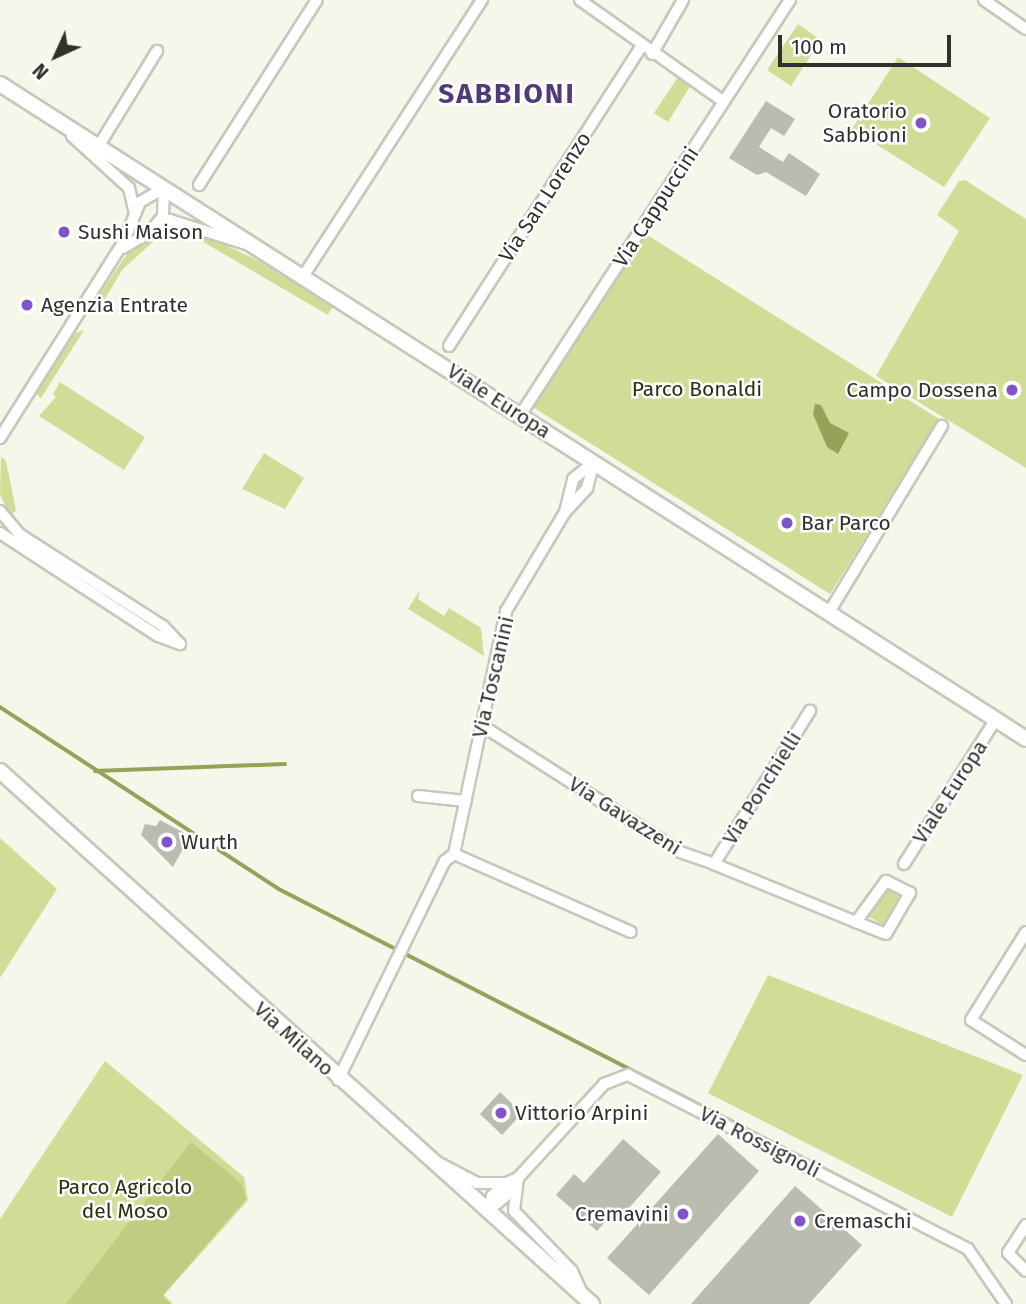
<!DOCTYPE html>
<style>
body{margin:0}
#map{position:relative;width:1026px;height:1304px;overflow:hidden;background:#f4f7e9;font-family:"Fira Sans",sans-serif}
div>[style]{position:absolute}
.green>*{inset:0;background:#d0dd97}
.forest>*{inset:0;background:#bfcc82}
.water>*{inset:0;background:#96a259}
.stream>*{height:3.5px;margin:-1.75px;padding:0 1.75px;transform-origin:1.75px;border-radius:1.75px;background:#96a259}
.building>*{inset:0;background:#b9bcaf}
.roads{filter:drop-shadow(2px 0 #c5c8bb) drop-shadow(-2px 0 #c5c8bb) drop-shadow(0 2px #c5c8bb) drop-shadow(0 -2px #c5c8bb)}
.street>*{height:10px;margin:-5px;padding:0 5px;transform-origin:5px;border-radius:5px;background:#fff}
.secondary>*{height:14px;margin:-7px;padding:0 7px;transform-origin:7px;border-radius:7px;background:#fff}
.dots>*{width:19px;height:19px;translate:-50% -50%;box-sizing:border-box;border:4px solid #fff;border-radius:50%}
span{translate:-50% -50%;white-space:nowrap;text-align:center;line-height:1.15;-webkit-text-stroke:5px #fff;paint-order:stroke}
.poi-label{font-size:21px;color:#30312c}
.right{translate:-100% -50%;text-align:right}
.left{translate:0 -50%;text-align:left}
.street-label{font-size:21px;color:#30312c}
.park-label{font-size:21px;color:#2b3010}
.district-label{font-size:28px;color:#4e3b77;font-weight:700;letter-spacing:2px}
.north{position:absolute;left:21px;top:21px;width:70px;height:70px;-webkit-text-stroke:5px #fff;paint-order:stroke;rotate:225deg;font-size:19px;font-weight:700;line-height:28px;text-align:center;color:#30312c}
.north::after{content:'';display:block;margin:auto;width:24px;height:32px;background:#30312c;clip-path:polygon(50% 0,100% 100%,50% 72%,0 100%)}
.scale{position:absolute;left:778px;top:35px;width:173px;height:32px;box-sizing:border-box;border:4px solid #30312c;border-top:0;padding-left:9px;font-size:21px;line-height:24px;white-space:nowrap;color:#30312c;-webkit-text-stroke:5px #fff;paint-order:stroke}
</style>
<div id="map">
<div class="green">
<div style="clip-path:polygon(798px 24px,821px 40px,791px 86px,767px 70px)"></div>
<div style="clip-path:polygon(898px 57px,990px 118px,944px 187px,852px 129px)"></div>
<div style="clip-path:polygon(678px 77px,691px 85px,668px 122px,654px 113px)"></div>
<div style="clip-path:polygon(965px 180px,1026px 219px,1026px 468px,876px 376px,959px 231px,937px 215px,959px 181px)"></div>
<div style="clip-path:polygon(168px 224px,185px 226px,259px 261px,333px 306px,328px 315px,200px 240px,177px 235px,154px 241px,123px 269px,96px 313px,94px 302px,127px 254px)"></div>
<div style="clip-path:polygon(644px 233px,939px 419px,830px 594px,531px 406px)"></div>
<div style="clip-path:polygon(84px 330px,41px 398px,36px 394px,75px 333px)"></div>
<div style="clip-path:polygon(60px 382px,145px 437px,124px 470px,39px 416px,56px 397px,53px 394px)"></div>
<div style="clip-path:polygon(264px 453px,304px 478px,285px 509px,242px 489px)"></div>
<div style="clip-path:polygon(1px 456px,6px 461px,16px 510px,10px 516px,0 494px)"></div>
<div style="clip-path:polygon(420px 590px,418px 599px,444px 616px,449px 608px,481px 628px,484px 656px,408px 609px)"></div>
<div style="clip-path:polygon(0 838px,57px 889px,0 978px)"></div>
<div style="clip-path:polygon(885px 888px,900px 897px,883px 925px,868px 916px)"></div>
<div style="clip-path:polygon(768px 975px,1023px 1075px,952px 1217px,708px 1093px)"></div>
<div style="clip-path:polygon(105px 1061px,244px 1177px,248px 1200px,164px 1295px,173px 1304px,0 1304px,0 1219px)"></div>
</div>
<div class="forest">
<div style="clip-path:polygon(191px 1142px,242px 1184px,246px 1199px,162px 1296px,171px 1304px,66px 1304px)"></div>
</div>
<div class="water">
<div style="clip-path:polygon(815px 404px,821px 405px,830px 423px,849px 433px,838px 454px,827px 447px,813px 414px)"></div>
</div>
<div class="stream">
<div style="left:0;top:707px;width:333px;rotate:33.1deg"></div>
<div style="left:279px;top:889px;width:723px;rotate:27.17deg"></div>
<div style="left:95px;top:771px;width:190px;rotate:-2.1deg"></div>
</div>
<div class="building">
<div style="clip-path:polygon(766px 101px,795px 119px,784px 136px,771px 128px,759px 147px,783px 162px,789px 153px,820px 174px,806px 196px,766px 172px,757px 175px,729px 158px)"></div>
<div style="clip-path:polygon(160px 820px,190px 836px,173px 867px,141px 835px,145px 824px,156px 826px)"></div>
<div style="clip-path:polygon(500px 1092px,522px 1113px,502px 1135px,480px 1114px)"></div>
<div style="clip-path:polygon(718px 1134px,759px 1171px,649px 1295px,607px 1258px)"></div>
<div style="clip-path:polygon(623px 1139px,661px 1172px,620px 1218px,613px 1213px,597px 1231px,556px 1195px,574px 1174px,584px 1183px)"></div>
<div style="clip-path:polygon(795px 1186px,862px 1245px,809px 1304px,691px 1304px)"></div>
</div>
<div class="roads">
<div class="street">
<div style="left:580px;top:0;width:176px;rotate:35.3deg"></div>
<div style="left:984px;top:0;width:51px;rotate:34.6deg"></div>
<div style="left:652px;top:54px;width:62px;rotate:-60.1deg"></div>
<div style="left:72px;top:136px;width:77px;rotate:42.4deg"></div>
<div style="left:129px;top:188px;width:26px;rotate:77deg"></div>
<div style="left:98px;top:147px;width:113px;rotate:-58.4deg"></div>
<div style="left:199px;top:185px;width:219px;rotate:-57.5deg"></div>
<div style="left:123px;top:248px;width:55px;rotate:-30.8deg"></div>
<div style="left:170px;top:220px;width:83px;rotate:17.6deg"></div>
<div style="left:304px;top:275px;width:328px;rotate:-57.1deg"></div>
<div style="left:449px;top:346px;width:355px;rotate:-57.3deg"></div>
<div style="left:521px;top:414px;width:494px;rotate:-57deg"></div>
<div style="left:0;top:438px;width:233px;rotate:-57.8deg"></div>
<div style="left:124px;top:241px;width:42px;rotate:-67.7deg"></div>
<div style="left:140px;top:202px;width:28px;rotate:-30deg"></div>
<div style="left:164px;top:188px;width:28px;rotate:92deg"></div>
<div style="left:163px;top:216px;width:13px;rotate:129deg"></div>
<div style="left:0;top:511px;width:30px;rotate:50deg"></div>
<div style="left:19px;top:534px;width:171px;rotate:32.6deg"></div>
<div style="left:163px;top:626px;width:25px;rotate:47deg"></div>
<div style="left:180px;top:644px;width:23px;rotate:-160deg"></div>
<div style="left:158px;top:636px;width:189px;rotate:-146.9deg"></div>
<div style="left:565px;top:512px;width:34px;rotate:-76deg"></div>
<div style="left:573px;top:479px;width:27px;rotate:-39deg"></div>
<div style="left:828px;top:614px;width:220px;rotate:-58.8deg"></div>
<div style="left:481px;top:725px;width:236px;rotate:32.5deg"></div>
<div style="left:680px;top:852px;width:36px;rotate:19deg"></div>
<div style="left:714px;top:864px;width:153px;rotate:22.2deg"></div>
<div style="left:856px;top:922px;width:32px;rotate:22deg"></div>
<div style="left:886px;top:934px;width:48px;rotate:-59.7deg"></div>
<div style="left:910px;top:893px;width:27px;rotate:-153deg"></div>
<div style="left:886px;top:881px;width:51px;rotate:126.2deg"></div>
<div style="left:418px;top:796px;width:48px;rotate:5.9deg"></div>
<div style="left:454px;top:854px;width:193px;rotate:23.8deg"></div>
<div style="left:714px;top:864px;width:181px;rotate:-57.9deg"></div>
<div style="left:904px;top:864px;width:172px;rotate:-57.6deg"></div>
<div style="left:1026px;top:932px;width:104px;rotate:122deg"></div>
<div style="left:971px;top:1020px;width:65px;rotate:32.5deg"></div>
<div style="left:338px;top:1080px;width:244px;rotate:-64deg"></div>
<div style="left:445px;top:861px;width:11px;rotate:-38deg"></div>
<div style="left:454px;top:854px;width:249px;rotate:-77.9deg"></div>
<div style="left:506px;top:611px;width:115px;rotate:-59.2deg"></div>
<div style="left:565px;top:512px;width:33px;rotate:-47deg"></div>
<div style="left:587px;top:488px;width:27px;rotate:-75deg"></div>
<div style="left:435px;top:1161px;width:47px;rotate:27.6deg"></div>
<div style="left:477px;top:1183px;width:29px"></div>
<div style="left:506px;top:1183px;width:13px;rotate:-23deg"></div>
<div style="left:518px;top:1178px;width:127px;rotate:-47.5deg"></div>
<div style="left:604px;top:1084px;width:26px;rotate:-21deg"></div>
<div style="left:628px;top:1075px;width:382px;rotate:27.1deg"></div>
<div style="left:968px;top:1249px;width:67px;rotate:55.4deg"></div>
<div style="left:518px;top:1178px;width:33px;rotate:97deg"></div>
<div style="left:514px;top:1211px;width:83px;rotate:46deg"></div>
<div style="left:572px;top:1271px;width:22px;rotate:66deg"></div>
<div style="left:489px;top:1210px;width:31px;rotate:-40deg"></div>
<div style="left:489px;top:1210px;width:14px;rotate:-78deg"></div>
<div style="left:492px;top:1196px;width:18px;rotate:-43deg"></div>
<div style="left:1026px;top:1225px;width:33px;rotate:123deg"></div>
<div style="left:1008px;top:1253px;width:25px;rotate:45deg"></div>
</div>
<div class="secondary">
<div style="left:0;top:84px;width:1217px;rotate:32.55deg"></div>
<div style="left:0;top:771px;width:797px;rotate:42deg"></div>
</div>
</div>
<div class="dots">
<div style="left:921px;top:123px;background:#7f53cc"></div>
<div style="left:64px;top:232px;background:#7f53cc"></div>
<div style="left:27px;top:305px;background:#7f53cc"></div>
<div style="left:1012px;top:390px;background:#7f53cc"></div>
<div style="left:787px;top:523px;background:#7f53cc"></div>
<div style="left:167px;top:842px;background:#7f53cc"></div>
<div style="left:501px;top:1113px;background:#7f53cc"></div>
<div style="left:683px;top:1214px;background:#7f53cc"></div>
<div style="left:800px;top:1221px;background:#7f53cc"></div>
</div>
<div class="poi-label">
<span class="right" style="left:907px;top:123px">Oratorio<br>Sabbioni</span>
<span class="left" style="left:78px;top:232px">Sushi Maison</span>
<span class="left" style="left:41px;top:305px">Agenzia Entrate</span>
<span class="right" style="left:998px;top:390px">Campo Dossena</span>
<span class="left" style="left:801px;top:523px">Bar Parco</span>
<span class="left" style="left:181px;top:842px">Wurth</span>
<span class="left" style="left:515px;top:1113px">Vittorio Arpini</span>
<span class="right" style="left:669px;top:1214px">Cremavini</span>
<span class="left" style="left:814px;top:1221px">Cremaschi</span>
</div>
<div class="street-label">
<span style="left:545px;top:197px;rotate:-57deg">Via San Lorenzo</span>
<span style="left:656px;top:207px;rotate:-57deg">Via Cappuccini</span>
<span style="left:499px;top:401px;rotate:33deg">Viale Europa</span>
<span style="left:493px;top:677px;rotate:-77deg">Via Toscanini</span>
<span style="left:762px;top:788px;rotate:-58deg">Via Ponchielli</span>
<span style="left:950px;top:792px;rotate:-57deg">Viale Europa</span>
<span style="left:625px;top:816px;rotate:32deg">Via Gavazzeni</span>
<span style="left:294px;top:1039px;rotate:42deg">Via Milano</span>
<span style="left:760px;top:1142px;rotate:27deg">Via Rossignoli</span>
</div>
<div class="park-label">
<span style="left:697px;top:389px">Parco Bonaldi</span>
<span style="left:125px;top:1199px">Parco Agricolo<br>del Moso</span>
</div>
<div class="district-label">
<span style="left:507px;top:94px">SABBIONI</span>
</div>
<div class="north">N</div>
<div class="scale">100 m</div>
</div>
